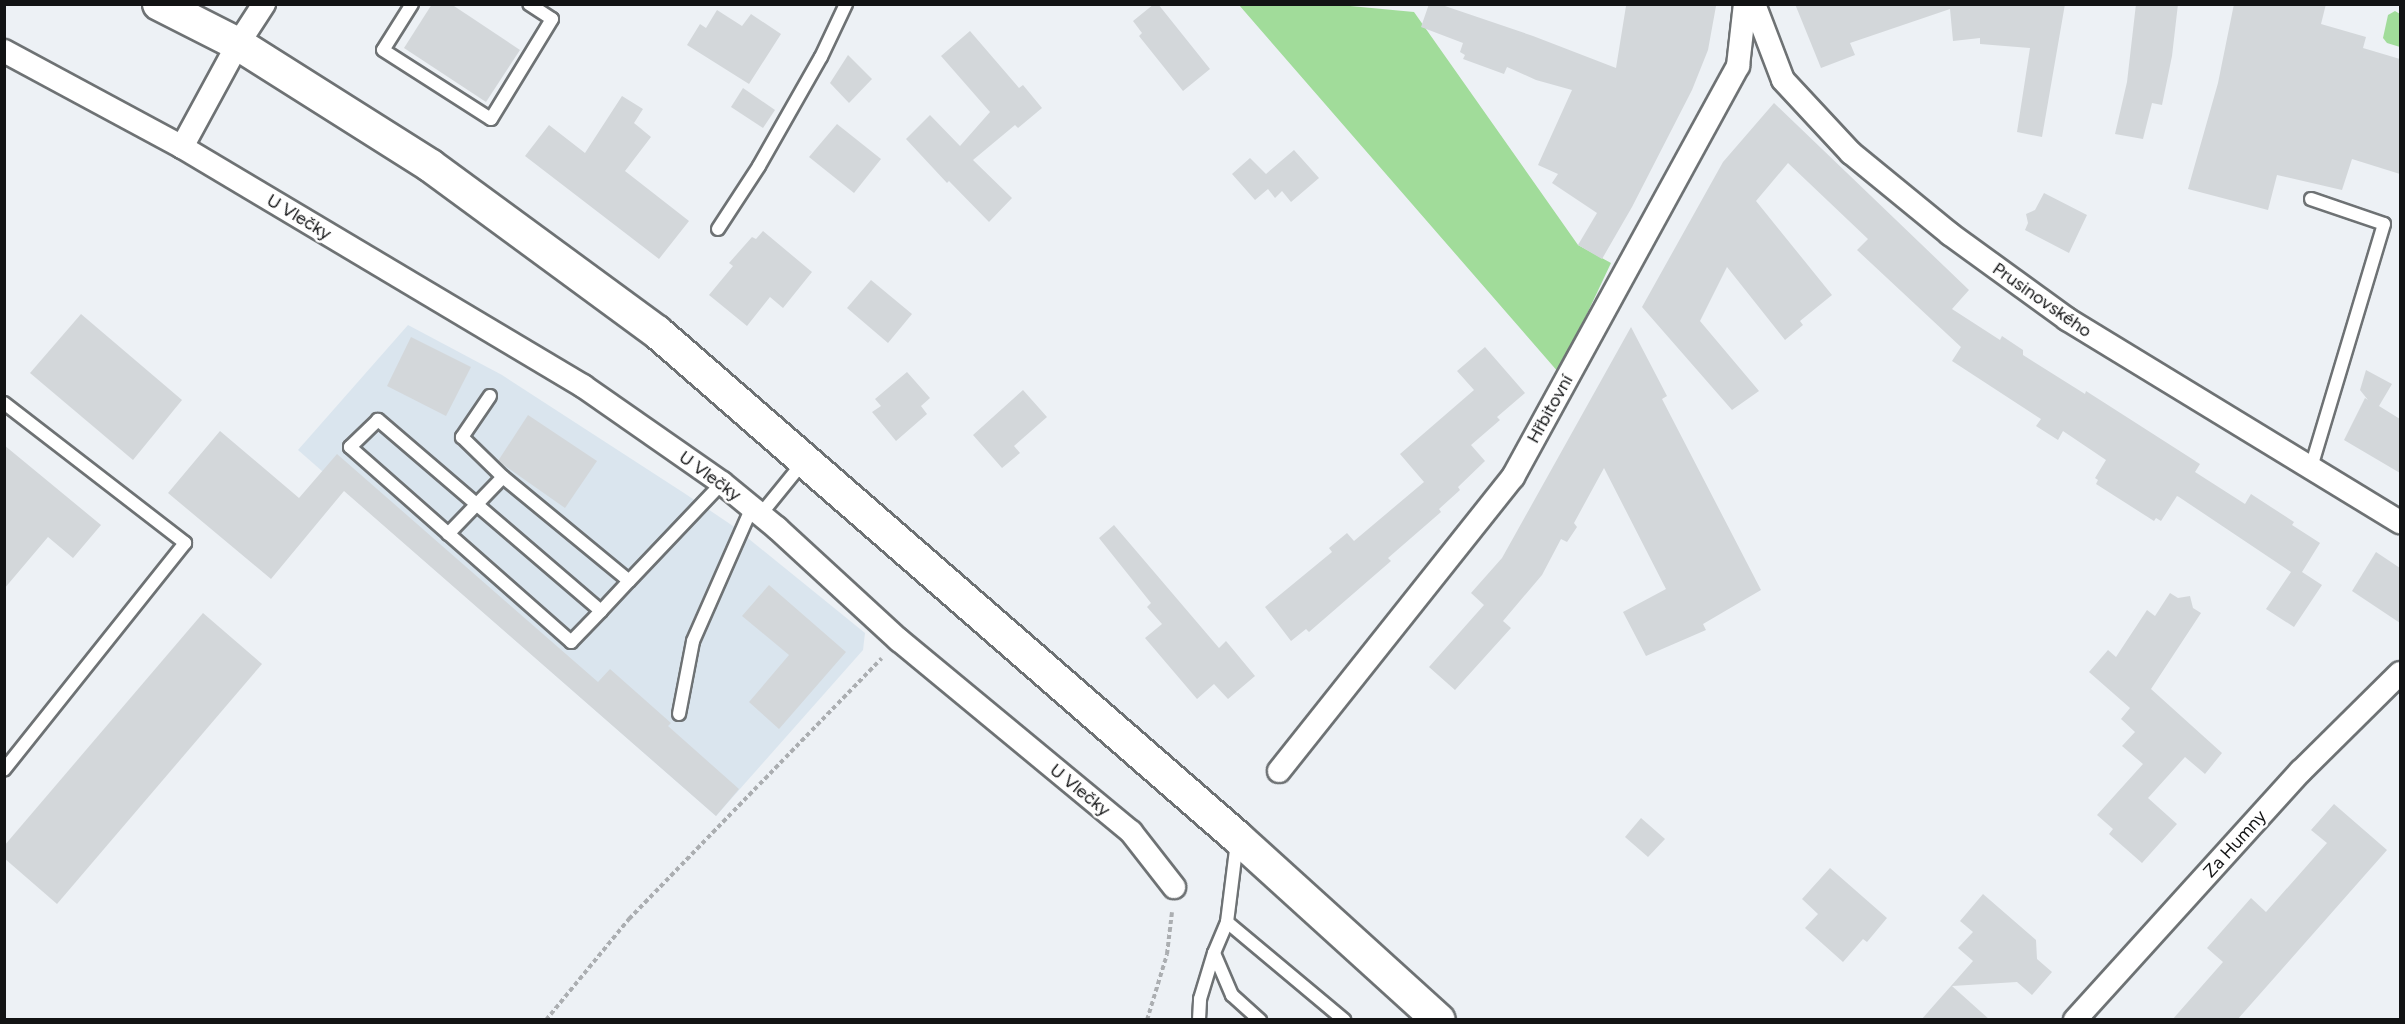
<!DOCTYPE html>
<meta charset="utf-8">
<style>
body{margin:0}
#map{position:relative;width:2405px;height:1024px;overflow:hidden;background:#edf1f5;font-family:Figtree,sans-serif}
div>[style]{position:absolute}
.built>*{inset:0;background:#dae5ee}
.green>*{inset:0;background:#a1dc9a}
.building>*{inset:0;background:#d3d7da}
.path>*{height:4px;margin-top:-2px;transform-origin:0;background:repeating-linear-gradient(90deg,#abaeb1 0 4.5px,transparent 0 7.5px)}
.roads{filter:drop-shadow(2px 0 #6e7274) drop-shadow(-2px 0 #6e7274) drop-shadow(0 2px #6e7274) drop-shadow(0 -2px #6e7274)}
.service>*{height:12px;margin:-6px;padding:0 6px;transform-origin:6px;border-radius:6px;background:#fff}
.minor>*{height:22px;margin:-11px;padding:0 11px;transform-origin:11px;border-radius:11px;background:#fff}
.secondary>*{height:32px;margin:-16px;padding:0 16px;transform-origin:16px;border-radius:16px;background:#fff}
span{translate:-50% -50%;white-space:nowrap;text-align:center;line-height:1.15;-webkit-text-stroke:5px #fff;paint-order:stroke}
.street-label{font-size:18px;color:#121314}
.frame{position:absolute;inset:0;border:6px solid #121314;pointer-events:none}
</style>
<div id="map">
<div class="built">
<div style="clip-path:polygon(408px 325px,502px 375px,684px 493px,733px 526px,865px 633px,863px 650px,716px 816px,298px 450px)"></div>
</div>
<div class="green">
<div style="clip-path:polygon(1329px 4px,1414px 12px,1578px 245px,1611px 263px,1559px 373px,1239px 5px)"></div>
<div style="clip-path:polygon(2395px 11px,2400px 14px,2400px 47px,2387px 43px,2383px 38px,2388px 15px)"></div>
</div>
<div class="building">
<div style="clip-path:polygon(432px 4px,451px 4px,520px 50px,486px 102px,404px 48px)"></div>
<div style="clip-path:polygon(1154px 4px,1158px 4px,1210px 69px,1183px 91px,1139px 36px,1142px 33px,1133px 21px)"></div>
<div style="clip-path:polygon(1429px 4px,1439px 4px,1533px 36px,1616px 68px,1626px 6px,1716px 6px,1708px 50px,1692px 90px,1632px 207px,1602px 259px,1578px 245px,1597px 213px,1552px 183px,1558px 174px,1538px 165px,1572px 90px,1536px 80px,1507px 67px,1504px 74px,1463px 59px,1465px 55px,1460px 52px,1463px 43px,1421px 27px)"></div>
<div style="clip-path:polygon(1795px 4px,2065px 4px,2042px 137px,2017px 132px,2030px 48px,1980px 44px,1980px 38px,1953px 41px,1950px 9px,1850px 43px,1855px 55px,1821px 68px)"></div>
<div style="clip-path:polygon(2136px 4px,2178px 4px,2172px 56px,2162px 105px,2152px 103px,2143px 139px,2115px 134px,2127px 82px)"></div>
<div style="clip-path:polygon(2234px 4px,2326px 4px,2321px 24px,2366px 37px,2363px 48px,2400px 59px,2400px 174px,2352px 159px,2342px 190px,2277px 175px,2268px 210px,2188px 189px,2218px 83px)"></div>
<div style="clip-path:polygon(717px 10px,742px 26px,751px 14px,781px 34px,749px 84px,687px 45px,700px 24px,706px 28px)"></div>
<div style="clip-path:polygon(970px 31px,1019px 88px,1023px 85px,1042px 108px,1018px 128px,1015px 125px,973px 160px,1012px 198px,989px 222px,949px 181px,947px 183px,906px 139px,930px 115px,960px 146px,990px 112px,941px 56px)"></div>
<div style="clip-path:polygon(848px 55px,872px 79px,849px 103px,830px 83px)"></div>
<div style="clip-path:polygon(743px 88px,775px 110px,763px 128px,731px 107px)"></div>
<div style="clip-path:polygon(622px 96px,643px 109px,634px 123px,651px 137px,625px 171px,689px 221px,659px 259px,525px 156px,549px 125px,585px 153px)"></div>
<div style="clip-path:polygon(1774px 103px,1969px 290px,1952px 309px,2000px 340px,2002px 336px,2023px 350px,2023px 355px,2085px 394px,2086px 391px,2200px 464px,2195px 472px,2245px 504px,2251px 494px,2294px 522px,2292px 525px,2320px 543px,2302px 572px,2322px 585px,2294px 627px,2266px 609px,2291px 572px,2179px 497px,2177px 496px,2161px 521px,2156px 518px,2154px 521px,2096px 484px,2098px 480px,2095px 478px,2106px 460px,2063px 431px,2058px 440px,2036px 426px,2041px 419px,1952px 361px,1961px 347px,1857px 250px,1868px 239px,1788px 163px,1756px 201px,1832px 295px,1800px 321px,1803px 325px,1785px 340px,1727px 267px,1700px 321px,1759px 391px,1732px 410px,1642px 307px,1723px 162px)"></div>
<div style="clip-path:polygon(837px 124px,881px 159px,854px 193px,809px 157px)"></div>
<div style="clip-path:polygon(1294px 150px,1319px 178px,1291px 202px,1282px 191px,1275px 198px,1268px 189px,1255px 200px,1232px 174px,1250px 158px,1266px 174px)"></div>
<div style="clip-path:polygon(2044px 193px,2087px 215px,2069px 253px,2025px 230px,2028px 223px,2026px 214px,2035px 210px)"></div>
<div style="clip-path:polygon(763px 231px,812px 272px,783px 308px,770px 297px,747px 326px,709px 295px,733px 266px,729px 263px,752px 237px,756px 239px)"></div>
<div style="clip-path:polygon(871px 280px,912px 314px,888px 343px,847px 308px)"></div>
<div style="clip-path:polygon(81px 314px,182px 400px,133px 460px,30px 373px)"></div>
<div style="clip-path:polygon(1631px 327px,1667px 396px,1662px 399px,1761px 590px,1703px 624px,1706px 630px,1646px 656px,1623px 612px,1666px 589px,1604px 468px,1574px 523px,1577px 527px,1567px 542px,1561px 539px,1542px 575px,1503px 621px,1511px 628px,1455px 690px,1429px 667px,1484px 605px,1471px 593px,1502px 558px)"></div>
<div style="clip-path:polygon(411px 337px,471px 367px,446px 416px,387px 386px)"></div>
<div style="clip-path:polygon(1485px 347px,1525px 393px,1497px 417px,1500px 420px,1471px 445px,1485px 461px,1458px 487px,1460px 490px,1439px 509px,1441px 512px,1388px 558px,1391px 561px,1309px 632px,1306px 629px,1291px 641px,1265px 607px,1332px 552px,1329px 548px,1347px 533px,1354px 541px,1424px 482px,1400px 454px,1474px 390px,1457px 371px)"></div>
<div style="clip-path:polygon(2366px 370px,2392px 384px,2379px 406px,2400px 419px,2400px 473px,2344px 440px,2365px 398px,2368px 400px,2360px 390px)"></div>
<div style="clip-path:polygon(907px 372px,930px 398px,921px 406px,927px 414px,896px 441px,872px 412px,881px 406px,875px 399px)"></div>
<div style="clip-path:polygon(1023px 390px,1047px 417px,1014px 446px,1020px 453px,1002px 468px,973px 435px)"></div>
<div style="clip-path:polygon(528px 415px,597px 461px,565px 508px,498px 461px)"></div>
<div style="clip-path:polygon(220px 431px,299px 498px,337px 454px,598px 682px,610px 669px,671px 723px,668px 726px,739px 789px,716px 816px,344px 491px,271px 579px,168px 493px)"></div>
<div style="clip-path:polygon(4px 445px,101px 525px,73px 558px,48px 537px,4px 589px)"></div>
<div style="clip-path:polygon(1114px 525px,1219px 648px,1226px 641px,1255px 676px,1228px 699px,1214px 684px,1197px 699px,1145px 638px,1162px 624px,1147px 607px,1151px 603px,1099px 538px)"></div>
<div style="clip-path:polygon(2376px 552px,2400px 568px,2400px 623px,2352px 591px)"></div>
<div style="clip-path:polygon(769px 585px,846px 652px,779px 729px,749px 702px,789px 655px,742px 616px)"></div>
<div style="clip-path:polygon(2170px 593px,2178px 598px,2190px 596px,2193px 608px,2201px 613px,2151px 689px,2222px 753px,2205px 774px,2185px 757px,2148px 798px,2177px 824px,2142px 863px,2109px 834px,2113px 829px,2097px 815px,2143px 764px,2122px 746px,2135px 732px,2121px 719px,2130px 708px,2089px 672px,2108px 650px,2116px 657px,2147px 610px,2155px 616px)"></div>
<div style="clip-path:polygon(203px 613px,262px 664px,57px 904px,4px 858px,4px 846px)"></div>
<div style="clip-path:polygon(2334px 804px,2387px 850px,2237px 1020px,2172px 1020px,2223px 962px,2207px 948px,2251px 898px,2266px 912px,2327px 843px,2311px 830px)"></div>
<div style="clip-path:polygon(1641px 818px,1665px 839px,1648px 857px,1625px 837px)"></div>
<div style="clip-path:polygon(1830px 868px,1887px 918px,1867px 942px,1863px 939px,1843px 962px,1805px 928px,1818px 914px,1802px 899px)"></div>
<div style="clip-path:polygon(1983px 894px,2036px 940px,2037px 959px,2052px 972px,2032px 995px,2017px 982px,1952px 986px,1990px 1020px,1921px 1020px,1973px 961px,1958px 948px,1973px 932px,1960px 921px)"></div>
</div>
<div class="path">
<div style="left:546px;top:1020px;width:131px;rotate:-50.6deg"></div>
<div style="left:629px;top:919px;width:363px;rotate:-45.9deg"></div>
<div style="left:1147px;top:1020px;width:69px;rotate:-73.1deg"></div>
<div style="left:1167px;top:954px;width:42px;rotate:-83.2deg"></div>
</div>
<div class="roads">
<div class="service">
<div style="left:412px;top:4px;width:54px;rotate:122.2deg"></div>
<div style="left:383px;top:50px;width:128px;rotate:32.6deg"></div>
<div style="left:491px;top:119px;width:117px;rotate:-58.6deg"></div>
<div style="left:552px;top:19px;width:27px;rotate:-147deg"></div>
<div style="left:2311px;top:199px;width:77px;rotate:18.9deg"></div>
<div style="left:2384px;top:224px;width:255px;rotate:106.7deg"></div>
<div style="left:718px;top:229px;width:75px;rotate:-56.9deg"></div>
<div style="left:759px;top:166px;width:125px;rotate:-60.4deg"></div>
<div style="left:821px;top:57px;width:59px;rotate:-64.7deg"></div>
<div style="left:490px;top:396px;width:50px;rotate:124.3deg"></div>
<div style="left:462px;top:437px;width:57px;rotate:44.3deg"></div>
<div style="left:503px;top:477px;width:163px;rotate:39.5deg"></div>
<div style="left:4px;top:403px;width:229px;rotate:37.7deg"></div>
<div style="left:185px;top:543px;width:290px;rotate:128.6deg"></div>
<div style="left:761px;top:514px;width:68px;rotate:-50.9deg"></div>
<div style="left:448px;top:534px;width:79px;rotate:-46deg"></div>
<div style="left:601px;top:611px;width:294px;rotate:-139.4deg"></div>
<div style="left:378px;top:420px;width:39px;rotate:136deg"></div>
<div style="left:350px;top:447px;width:295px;rotate:41.4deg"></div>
<div style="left:571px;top:642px;width:43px;rotate:-45.9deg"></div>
<div style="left:601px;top:611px;width:41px;rotate:-47deg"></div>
<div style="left:629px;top:581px;width:135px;rotate:-46.5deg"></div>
<div style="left:679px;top:714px;width:74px;rotate:-79.1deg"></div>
<div style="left:693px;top:641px;width:146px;rotate:-66.2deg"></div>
<div style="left:1227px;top:922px;width:153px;rotate:39.9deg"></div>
<div style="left:1214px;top:953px;width:46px;rotate:66.8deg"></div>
<div style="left:1232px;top:995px;width:38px;rotate:42deg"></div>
<div style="left:1199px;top:1020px;width:21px;rotate:-87deg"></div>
<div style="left:1200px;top:999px;width:48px;rotate:-73.1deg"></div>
<div style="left:1214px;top:953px;width:34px;rotate:-67deg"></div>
<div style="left:1227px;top:922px;width:81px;rotate:-82.9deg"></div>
</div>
<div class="minor">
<div style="left:1754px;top:4px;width:81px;rotate:69.1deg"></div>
<div style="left:1783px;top:80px;width:100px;rotate:47deg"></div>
<div style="left:1851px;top:153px;width:128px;rotate:39.3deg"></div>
<div style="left:1950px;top:234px;width:145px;rotate:36deg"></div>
<div style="left:2067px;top:319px;width:390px;rotate:31.4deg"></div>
<div style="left:4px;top:51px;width:202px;rotate:28.3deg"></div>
<div style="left:182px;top:147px;width:467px;rotate:30.8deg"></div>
<div style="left:583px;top:386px;width:169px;rotate:34.9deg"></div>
<div style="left:722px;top:483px;width:71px;rotate:39.3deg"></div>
<div style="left:777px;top:528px;width:166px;rotate:42.6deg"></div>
<div style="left:899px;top:640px;width:301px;rotate:39.6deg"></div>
<div style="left:1131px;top:832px;width:70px;rotate:52deg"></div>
<div style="left:182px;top:147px;width:117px;rotate:-61.5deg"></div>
<div style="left:238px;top:44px;width:48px;rotate:-57deg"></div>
<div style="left:1279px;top:771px;width:376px;rotate:-51.5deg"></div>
<div style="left:1513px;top:477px;width:469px;rotate:-61.3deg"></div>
<div style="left:1738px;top:66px;width:62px;rotate:-83.6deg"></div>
<div style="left:2075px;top:1020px;width:336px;rotate:-47.8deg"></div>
<div style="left:2301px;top:771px;width:139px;rotate:-44.7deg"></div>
</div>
<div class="secondary">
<div style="left:159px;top:4px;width:89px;rotate:26.9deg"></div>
<div style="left:238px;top:44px;width:228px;rotate:32.3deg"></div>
<div style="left:431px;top:166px;width:280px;rotate:36.3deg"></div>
<div style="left:657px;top:332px;width:770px;rotate:41.05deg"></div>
<div style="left:1238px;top:838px;width:271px;rotate:42.2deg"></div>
</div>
</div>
<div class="street-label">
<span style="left:299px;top:217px;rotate:31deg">U Vlečky</span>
<span style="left:2042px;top:300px;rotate:35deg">Prusinovského</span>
<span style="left:1550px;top:409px;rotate:-61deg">Hřbitovní</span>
<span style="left:710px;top:476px;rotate:36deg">U Vlečky</span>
<span style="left:1080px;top:790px;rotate:39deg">U Vlečky</span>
<span style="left:2235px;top:844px;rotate:-48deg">Za Humny</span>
</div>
<div class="frame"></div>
</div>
